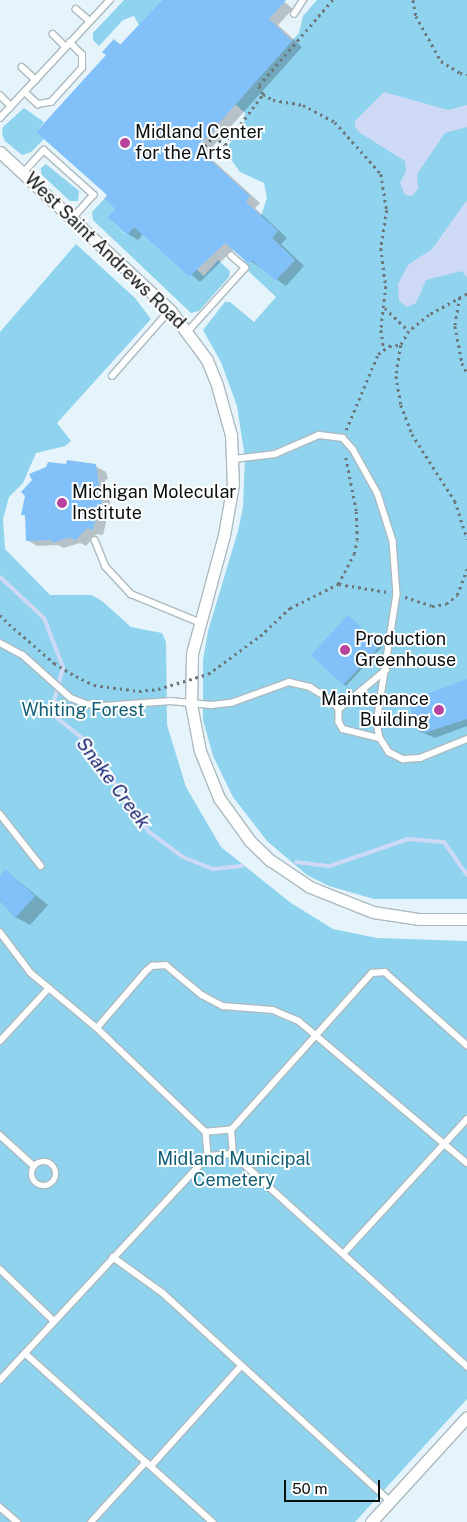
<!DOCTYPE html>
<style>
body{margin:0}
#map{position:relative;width:467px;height:1522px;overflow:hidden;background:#e5f3fa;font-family:"Public Sans",sans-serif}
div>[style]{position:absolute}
.green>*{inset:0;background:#8fd3ee}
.water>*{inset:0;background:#ced9f6}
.shadow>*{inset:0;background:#0003}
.stream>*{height:4px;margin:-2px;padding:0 2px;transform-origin:2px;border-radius:2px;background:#ced9f6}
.building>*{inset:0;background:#82c0f9}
.path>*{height:2.5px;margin-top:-1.25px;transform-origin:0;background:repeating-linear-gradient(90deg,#6d767a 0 2.5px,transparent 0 6.5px)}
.roads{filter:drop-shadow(1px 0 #acbac0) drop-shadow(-1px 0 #acbac0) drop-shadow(0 1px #acbac0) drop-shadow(0 -1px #acbac0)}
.service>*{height:5.5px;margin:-2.75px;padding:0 2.75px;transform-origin:2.75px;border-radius:2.75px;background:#fff}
.service>.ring{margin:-2.75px;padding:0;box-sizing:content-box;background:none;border:5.5px solid #fff;border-radius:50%}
.minor>*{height:11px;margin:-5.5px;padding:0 5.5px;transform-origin:5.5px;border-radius:5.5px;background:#fff}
.path-bridge>*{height:2.5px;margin-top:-1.25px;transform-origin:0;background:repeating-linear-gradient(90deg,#6d767a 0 2.5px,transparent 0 6.5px)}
.dots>*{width:14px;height:14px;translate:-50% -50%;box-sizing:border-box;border:2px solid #fff;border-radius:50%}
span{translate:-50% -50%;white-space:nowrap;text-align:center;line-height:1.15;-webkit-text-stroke:4px #fff;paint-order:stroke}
.poi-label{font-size:18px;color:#090e10}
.left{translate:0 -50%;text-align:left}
.right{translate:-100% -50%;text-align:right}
.street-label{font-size:18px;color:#090e10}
.park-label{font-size:18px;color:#105f77}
.water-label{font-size:19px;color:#1b2775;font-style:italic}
.scale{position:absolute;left:284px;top:1480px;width:96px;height:22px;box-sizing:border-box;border:2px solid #090e10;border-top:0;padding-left:6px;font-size:15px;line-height:18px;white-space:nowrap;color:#090e10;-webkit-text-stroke:4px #fff;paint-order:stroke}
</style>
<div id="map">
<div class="green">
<div style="clip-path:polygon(124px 0,162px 0,139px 25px,134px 16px,123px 20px,99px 46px,93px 40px,93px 33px)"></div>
<div style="clip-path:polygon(317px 0,467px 0,467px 899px,374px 899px,329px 886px,307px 875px,267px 841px,233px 797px,213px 756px,203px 720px,203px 660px,208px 631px,238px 531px,243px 507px,245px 458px,237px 406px,221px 362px,203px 330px,225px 302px,230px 302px,254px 322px,276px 297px,241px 264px,244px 260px,249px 264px,252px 260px,275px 281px,295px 260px,272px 238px,278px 231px,261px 216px,267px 198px,264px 183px,240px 172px,228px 155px,229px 145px,244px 123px,245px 113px,235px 104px,299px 33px,303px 16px)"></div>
<div style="clip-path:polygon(24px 108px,44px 122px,36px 132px,44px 139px,31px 152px,22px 155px,5px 141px,2px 134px,3px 127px)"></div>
<div style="clip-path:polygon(46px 164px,79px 191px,78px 201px,70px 201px,41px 174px,41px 168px)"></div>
<div style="clip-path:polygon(104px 199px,115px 209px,107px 217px,126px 235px,134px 227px,189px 277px,196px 269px,204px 276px,218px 260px,230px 271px,229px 277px,199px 311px,191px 313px,93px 220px,92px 212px)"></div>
<div style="clip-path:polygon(76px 244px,135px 298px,151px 319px,57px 423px,71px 441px,65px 446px,36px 453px,23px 483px,9px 497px,3px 519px,5px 549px,50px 595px,91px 595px,102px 601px,131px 627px,162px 633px,166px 642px,167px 725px,186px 787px,221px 847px,291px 903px,333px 929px,377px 938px,467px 941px,467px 1399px,355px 1522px,0 1522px,0 332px)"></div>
</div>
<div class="water">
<div style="clip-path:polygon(384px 92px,448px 110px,467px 105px,467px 127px,445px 133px,417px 174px,418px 189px,412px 196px,405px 195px,400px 183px,406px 171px,405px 161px,360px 133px,355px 127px,355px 121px)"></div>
<div style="clip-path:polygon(467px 200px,467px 278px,462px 271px,426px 280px,416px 303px,407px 307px,399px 301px,398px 284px,408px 265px,432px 249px)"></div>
</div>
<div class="shadow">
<div style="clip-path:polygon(163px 0,282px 0,293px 9px,278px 25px,302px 47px,206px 154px,260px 203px,255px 208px,287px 238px,281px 244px,304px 266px,286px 286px,234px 249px,200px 282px,143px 234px,138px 240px,128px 234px,109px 195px,108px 55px,114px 40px,122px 45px)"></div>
<div style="clip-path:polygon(95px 466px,106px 472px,108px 479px,105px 480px,113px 516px,107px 518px,103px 535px,97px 534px,86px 546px,80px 543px,63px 548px,58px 545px,37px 546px,27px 540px,26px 516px,22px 514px)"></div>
<div style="clip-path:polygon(350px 618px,382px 647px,346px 686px,312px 655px)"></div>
<div style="clip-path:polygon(467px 681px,467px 726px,435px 738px,419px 731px)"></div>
<div style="clip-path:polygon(6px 871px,48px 905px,30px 925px,15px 917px,0 901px,0 877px)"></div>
</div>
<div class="stream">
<div style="left:0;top:577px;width:60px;rotate:43deg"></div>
<div style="left:44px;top:618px;width:53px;rotate:68.8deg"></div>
<div style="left:63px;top:667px;width:48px;rotate:104.6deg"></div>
<div style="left:51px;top:713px;width:38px;rotate:39deg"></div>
<div style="left:81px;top:737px;width:117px;rotate:54.4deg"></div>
<div style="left:149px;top:832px;width:42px;rotate:36.3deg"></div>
<div style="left:183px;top:857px;width:32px;rotate:22deg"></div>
<div style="left:213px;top:869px;width:29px;rotate:-6deg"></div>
<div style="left:296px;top:862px;width:34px;rotate:7deg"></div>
<div style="left:330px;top:866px;width:83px;rotate:-19.1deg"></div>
<div style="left:408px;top:839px;width:36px;rotate:5deg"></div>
<div style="left:444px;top:842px;width:40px;rotate:55.1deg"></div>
</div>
<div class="building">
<div style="clip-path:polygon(162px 0,286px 0,269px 19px,292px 41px,197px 148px,250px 196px,246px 202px,278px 231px,272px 238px,295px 260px,275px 281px,252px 260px,249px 264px,225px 243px,189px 277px,134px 227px,127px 235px,107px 217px,115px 209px,104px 199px,107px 195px,36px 132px,106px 55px,102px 52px,114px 39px,120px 45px)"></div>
<div style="clip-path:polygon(67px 460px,96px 464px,103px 511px,97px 513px,93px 530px,87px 528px,75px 541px,70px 537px,52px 543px,52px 540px,26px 541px,25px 515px,21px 515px,25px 496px,21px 492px,32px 480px,29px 474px,46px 467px,48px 462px,66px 464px)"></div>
<div style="clip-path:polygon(348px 615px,380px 646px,343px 685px,311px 655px)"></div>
<div style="clip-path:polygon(467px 679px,467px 719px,424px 733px,423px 730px,418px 732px,408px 701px)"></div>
<div style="clip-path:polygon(5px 869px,35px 896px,15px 918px,0 901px,0 876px)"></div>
</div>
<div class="path">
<div style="left:333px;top:0;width:113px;rotate:130.7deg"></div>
<div style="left:259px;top:86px;width:9px;rotate:63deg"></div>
<div style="left:263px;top:94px;width:12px;rotate:31deg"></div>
<div style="left:273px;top:100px;width:30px;rotate:9deg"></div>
<div style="left:303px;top:105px;width:36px;rotate:28deg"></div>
<div style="left:335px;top:122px;width:69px;rotate:48.5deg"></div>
<div style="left:381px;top:174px;width:36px;rotate:81deg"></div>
<div style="left:387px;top:210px;width:38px;rotate:99deg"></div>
<div style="left:381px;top:248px;width:38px;rotate:83deg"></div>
<div style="left:386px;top:286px;width:44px;rotate:96.5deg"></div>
<div style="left:381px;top:330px;width:19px;rotate:81deg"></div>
<div style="left:413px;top:0;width:16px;rotate:79deg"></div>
<div style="left:416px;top:16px;width:51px;rotate:60.9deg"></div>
<div style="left:441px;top:61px;width:22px;rotate:32deg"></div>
<div style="left:460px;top:73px;width:7px;rotate:8deg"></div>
<div style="left:200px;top:151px;width:21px;rotate:-47deg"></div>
<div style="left:214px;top:136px;width:14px;rotate:39deg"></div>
<div style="left:225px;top:145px;width:64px;rotate:-53.3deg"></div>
<div style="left:467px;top:294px;width:43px;rotate:151.1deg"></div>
<div style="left:429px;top:315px;width:26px;rotate:141deg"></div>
<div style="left:409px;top:331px;width:16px;rotate:120deg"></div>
<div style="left:401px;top:345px;width:31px;rotate:99deg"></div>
<div style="left:396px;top:376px;width:29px;rotate:80deg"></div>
<div style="left:401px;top:405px;width:31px;rotate:69deg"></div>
<div style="left:412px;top:434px;width:80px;rotate:57.3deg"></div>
<div style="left:455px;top:501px;width:40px;rotate:72deg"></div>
<div style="left:460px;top:297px;width:29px;rotate:100deg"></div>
<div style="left:455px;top:326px;width:38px;rotate:79deg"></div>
<div style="left:462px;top:363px;width:11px;rotate:63deg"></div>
<div style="left:385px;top:308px;width:33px;rotate:44deg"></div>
<div style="left:346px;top:430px;width:82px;rotate:-67.2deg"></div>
<div style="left:378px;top:354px;width:14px;rotate:-36deg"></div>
<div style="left:389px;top:346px;width:12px;rotate:-5deg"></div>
<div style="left:339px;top:584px;width:49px;rotate:9.5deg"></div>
<div style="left:405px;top:597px;width:28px;rotate:18deg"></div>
<div style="left:432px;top:606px;width:14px;rotate:-8deg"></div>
<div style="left:446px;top:604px;width:14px;rotate:-39deg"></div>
<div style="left:457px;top:595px;width:28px;rotate:-69deg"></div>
<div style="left:0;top:615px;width:13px;rotate:45deg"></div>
<div style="left:260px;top:636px;width:41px;rotate:-43deg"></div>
<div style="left:290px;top:608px;width:54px;rotate:-26.6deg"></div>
<div style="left:338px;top:584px;width:34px;rotate:-62deg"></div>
<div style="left:354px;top:554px;width:14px;rotate:-78deg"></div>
<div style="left:357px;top:540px;width:29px;rotate:-92deg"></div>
<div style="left:356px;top:511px;width:57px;rotate:-101.1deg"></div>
</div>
<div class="roads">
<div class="service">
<div style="left:76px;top:9px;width:18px;rotate:41deg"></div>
<div style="left:294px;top:14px;width:17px;rotate:-57deg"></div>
<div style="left:53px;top:34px;width:18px;rotate:45deg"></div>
<div style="left:22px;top:67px;width:19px;rotate:43deg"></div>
<div style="left:25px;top:92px;width:18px;rotate:43deg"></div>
<div style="left:38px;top:104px;width:13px;rotate:-9deg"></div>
<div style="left:51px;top:102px;width:46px;rotate:-47.6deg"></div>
<div style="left:82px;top:68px;width:13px;rotate:-90deg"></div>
<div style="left:82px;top:55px;width:17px;rotate:-135deg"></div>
<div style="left:0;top:95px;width:16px;rotate:45deg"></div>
<div style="left:0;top:118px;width:161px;rotate:-47deg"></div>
<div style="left:23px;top:173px;width:31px;rotate:-48deg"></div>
<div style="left:44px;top:150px;width:67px;rotate:42deg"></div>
<div style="left:94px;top:195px;width:31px;rotate:132deg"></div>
<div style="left:188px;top:331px;width:85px;rotate:-47.9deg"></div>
<div style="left:245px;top:268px;width:18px;rotate:-139deg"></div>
<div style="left:112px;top:376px;width:88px;rotate:-48.7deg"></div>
<div style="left:234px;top:459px;width:41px;rotate:-7deg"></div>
<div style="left:275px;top:454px;width:48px;rotate:-23.4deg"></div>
<div style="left:319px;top:435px;width:24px;rotate:7deg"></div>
<div style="left:343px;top:438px;width:15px;rotate:48deg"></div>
<div style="left:353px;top:449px;width:51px;rotate:60.9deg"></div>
<div style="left:378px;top:494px;width:49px;rotate:72.3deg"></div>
<div style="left:393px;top:541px;width:53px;rotate:85.7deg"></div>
<div style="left:397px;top:594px;width:131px;rotate:98.8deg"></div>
<div style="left:377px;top:723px;width:15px;rotate:79deg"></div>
<div style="left:380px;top:738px;width:17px;rotate:57deg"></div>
<div style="left:389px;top:752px;width:16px;rotate:27deg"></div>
<div style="left:403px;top:759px;width:17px;rotate:-3deg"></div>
<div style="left:420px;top:758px;width:51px;rotate:-22deg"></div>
<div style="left:95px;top:540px;width:29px;rotate:68deg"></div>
<div style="left:106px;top:567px;width:37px;rotate:47deg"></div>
<div style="left:131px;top:594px;width:74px;rotate:22.4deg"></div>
<div style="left:0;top:643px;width:26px;rotate:28deg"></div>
<div style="left:23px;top:655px;width:64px;rotate:41.9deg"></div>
<div style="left:71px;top:698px;width:17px;rotate:21deg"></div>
<div style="left:87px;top:704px;width:16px;rotate:7deg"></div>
<div style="left:103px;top:706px;width:68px;rotate:-4.2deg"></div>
<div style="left:171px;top:701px;width:40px;rotate:5.7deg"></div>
<div style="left:211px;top:705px;width:20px;rotate:-6deg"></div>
<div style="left:231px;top:703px;width:62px;rotate:-19.9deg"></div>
<div style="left:289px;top:682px;width:22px;rotate:13deg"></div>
<div style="left:310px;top:687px;width:26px;rotate:32deg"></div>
<div style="left:332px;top:701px;width:11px;rotate:49deg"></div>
<div style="left:339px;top:709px;width:13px;rotate:90deg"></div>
<div style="left:339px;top:722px;width:8px;rotate:60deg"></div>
<div style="left:343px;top:729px;width:38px;rotate:14deg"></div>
<div style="left:339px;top:709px;width:61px;rotate:-39.7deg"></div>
<div style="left:0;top:814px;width:66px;rotate:51.7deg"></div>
<div style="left:0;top:932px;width:51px;rotate:52.9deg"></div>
<div style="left:31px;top:973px;width:86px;rotate:39.8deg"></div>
<div style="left:97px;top:1028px;width:151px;rotate:43.7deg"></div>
<div style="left:97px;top:1028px;width:75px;rotate:-49.3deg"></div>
<div style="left:146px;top:971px;width:8px;rotate:-40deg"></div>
<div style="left:152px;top:966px;width:14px;rotate:-4deg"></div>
<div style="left:166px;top:965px;width:47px;rotate:39.8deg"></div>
<div style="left:202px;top:995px;width:24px;rotate:28deg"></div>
<div style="left:223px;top:1006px;width:50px;rotate:4.6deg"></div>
<div style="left:273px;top:1010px;width:28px;rotate:23deg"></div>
<div style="left:299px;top:1021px;width:220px;rotate:40.2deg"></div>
<div style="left:0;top:1041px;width:72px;rotate:-47.2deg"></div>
<div style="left:231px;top:1130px;width:211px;rotate:-48.1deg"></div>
<div style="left:372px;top:973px;width:13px;rotate:-4deg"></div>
<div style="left:385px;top:972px;width:110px;rotate:41.7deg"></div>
<div style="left:0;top:1135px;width:46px;rotate:42.4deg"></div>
<div style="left:233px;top:1154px;width:316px;rotate:42.2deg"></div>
<div class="ring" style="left:32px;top:1162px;width:18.5px;height:18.5px"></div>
<div style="left:343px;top:1254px;width:183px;rotate:-47.4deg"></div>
<div style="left:113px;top:1257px;width:62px;rotate:35.8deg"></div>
<div style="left:163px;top:1293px;width:308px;rotate:42.5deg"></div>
<div style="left:0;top:1269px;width:75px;rotate:43.9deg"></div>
<div style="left:25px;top:1353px;width:253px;rotate:42deg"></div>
<div style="left:0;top:1380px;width:306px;rotate:-47.1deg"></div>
<div style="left:208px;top:1156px;width:25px;rotate:-5deg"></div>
<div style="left:233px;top:1154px;width:24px;rotate:-95deg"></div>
<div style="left:231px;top:1130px;width:25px;rotate:175deg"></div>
<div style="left:206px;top:1132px;width:24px;rotate:85deg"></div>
<div style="left:151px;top:1466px;width:135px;rotate:-48deg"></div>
<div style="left:0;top:1507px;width:23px;rotate:41deg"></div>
<div style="left:91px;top:1522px;width:81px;rotate:-47.5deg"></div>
</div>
<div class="minor">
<div style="left:0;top:152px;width:232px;rotate:42.9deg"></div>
<div style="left:170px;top:310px;width:62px;rotate:53.5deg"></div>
<div style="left:207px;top:360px;width:27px;rotate:68deg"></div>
<div style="left:217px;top:385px;width:52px;rotate:74.4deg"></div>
<div style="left:231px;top:435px;width:49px;rotate:87.7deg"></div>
<div style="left:233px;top:484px;width:52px;rotate:100deg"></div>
<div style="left:224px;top:535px;width:123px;rotate:105.1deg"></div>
<div style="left:192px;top:654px;width:50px;rotate:91.1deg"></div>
<div style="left:191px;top:704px;width:48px;rotate:79.2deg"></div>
<div style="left:200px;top:751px;width:51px;rotate:68deg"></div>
<div style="left:219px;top:798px;width:53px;rotate:54.2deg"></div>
<div style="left:250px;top:841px;width:28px;rotate:44deg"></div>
<div style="left:270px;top:860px;width:48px;rotate:34deg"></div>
<div style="left:310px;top:887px;width:68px;rotate:21.6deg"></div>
<div style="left:373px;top:912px;width:47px;rotate:8.7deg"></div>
<div style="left:419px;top:919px;width:48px"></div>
<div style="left:371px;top:1522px;width:142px;rotate:-47.6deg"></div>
</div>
</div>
<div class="path-bridge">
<div style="left:9px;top:624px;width:60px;rotate:40.9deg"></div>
<div style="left:54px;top:663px;width:26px;rotate:31deg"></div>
<div style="left:76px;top:676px;width:20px;rotate:27deg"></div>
<div style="left:94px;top:685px;width:45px;rotate:7.6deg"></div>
<div style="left:139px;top:691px;width:19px;rotate:-6deg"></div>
<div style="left:158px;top:689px;width:52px;rotate:-16.7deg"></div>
<div style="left:208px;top:674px;width:64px;rotate:-36.2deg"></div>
</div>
<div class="dots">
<div style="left:125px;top:143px;background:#b7439c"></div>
<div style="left:62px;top:503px;background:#b7439c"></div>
<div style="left:345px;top:650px;background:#b7439c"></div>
<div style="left:439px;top:710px;background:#b7439c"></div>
</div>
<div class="poi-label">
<span class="left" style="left:135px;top:143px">Midland Center<br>for the Arts</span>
<span class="left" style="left:72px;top:503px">Michigan Molecular<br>Institute</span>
<span class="left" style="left:355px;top:650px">Production<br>Greenhouse</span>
<span class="right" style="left:429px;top:710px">Maintenance<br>Building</span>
</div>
<div class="street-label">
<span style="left:105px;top:251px;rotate:44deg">West Saint Andrews Road</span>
</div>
<div class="park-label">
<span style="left:83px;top:710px">Whiting Forest</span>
<span style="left:234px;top:1170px">Midland Municipal<br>Cemetery</span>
</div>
<div class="water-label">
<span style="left:113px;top:783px;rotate:53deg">Snake Creek</span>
</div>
<div class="scale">50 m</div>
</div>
